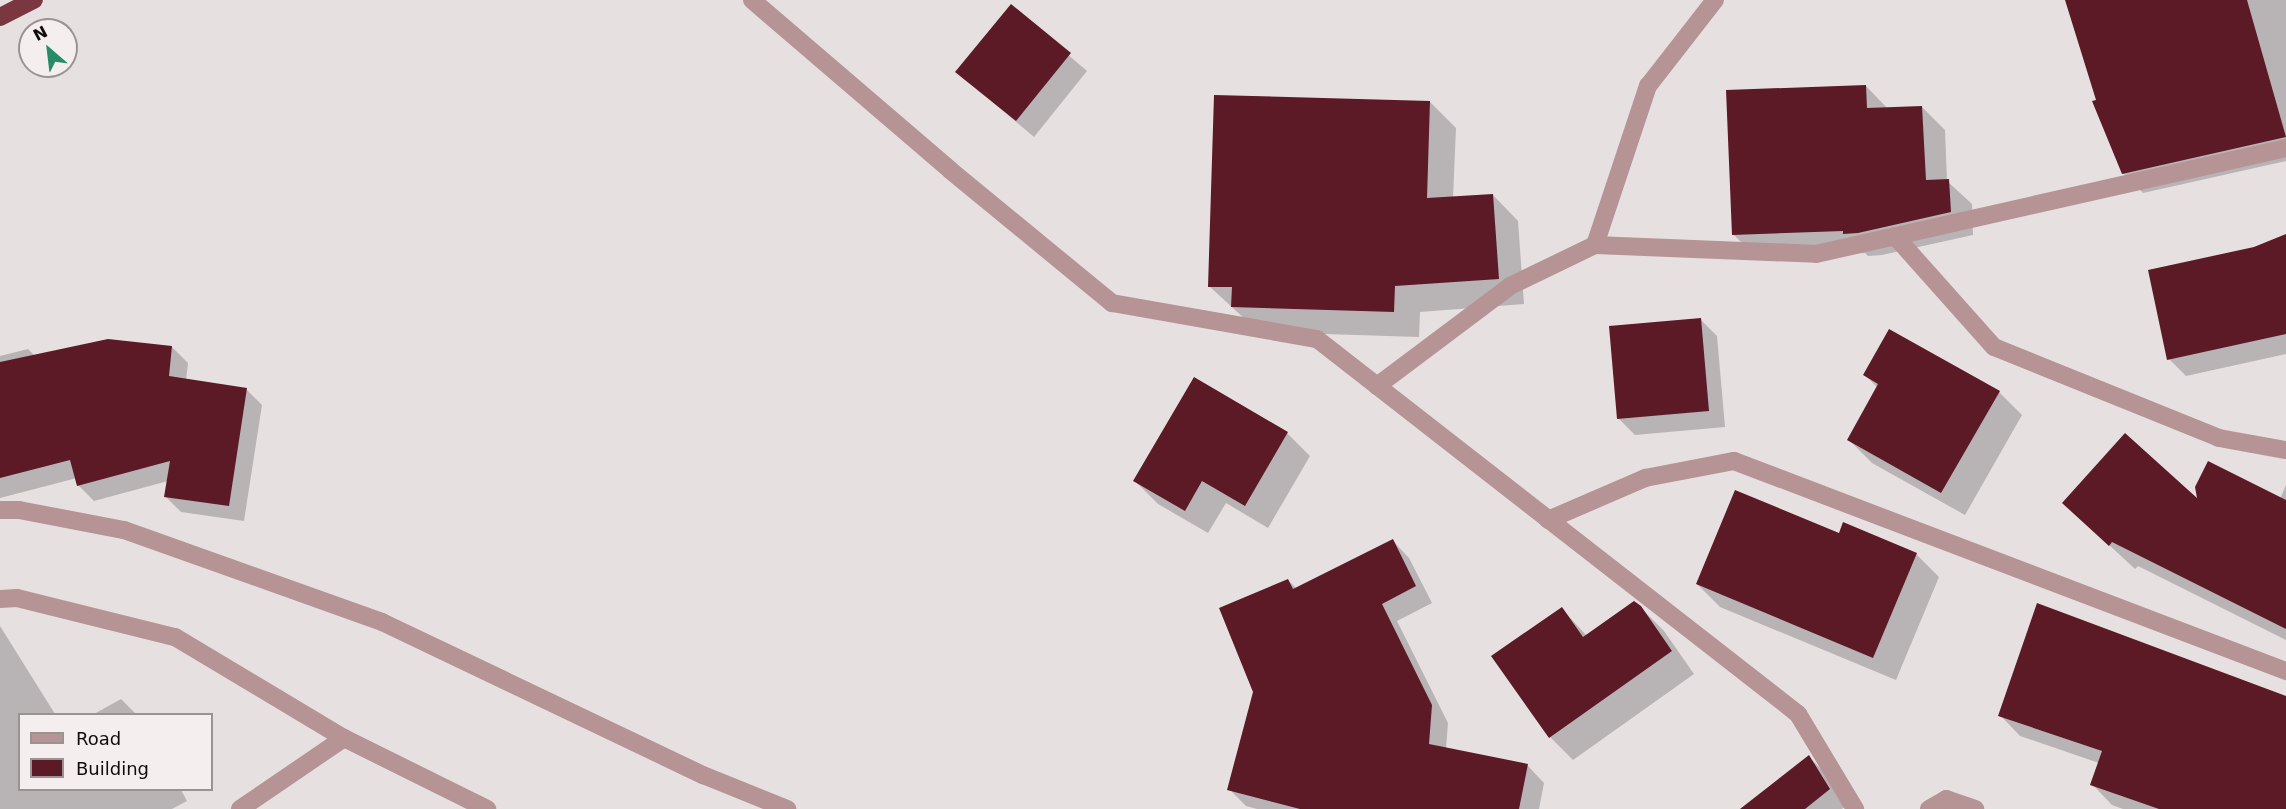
<!DOCTYPE html>
<style>
body{margin:0}
#map{position:relative;width:2286px;height:809px;overflow:hidden;background:#e7e0e1;font-family:"DejaVu Sans",sans-serif}
div>[style]{position:absolute}
.shadow>*{inset:0;background:#0003}
.building>*{inset:0;background:#5b1a25}
.street>*{height:18px;margin:-9px;padding:0 9px;transform-origin:9px;border-radius:9px;background:#b69395}
.highway>*{height:18px;margin:-9px;padding:0 9px;transform-origin:9px;border-radius:9px;background:#7b3740}
span{translate:-50% -50%;white-space:nowrap;text-align:center;line-height:1.15;-webkit-text-stroke:6px #f5eeee;paint-order:stroke}
.legend{position:absolute;left:18px;top:713px;width:195px;height:78px;box-sizing:border-box;background:#f5eeee;border:2px solid #999494;margin:0;padding:8px 10px;list-style:none;font-size:18px;color:#0e0c0c}
.legend li{display:flex;align-items:center;gap:12px;height:30px}
.legend b{width:30px;border:2px solid #999494}
.north{position:absolute;left:18px;top:18px;width:60px;height:60px;box-sizing:border-box;background:#f5eeee;border:2px solid #999494;border-radius:50%;rotate:332deg;font-size:16px;font-weight:700;line-height:24px;text-align:center;color:#0e0c0c}
.north::after{content:'';display:block;margin:auto;width:21px;height:27px;background:#288c67;clip-path:polygon(50% 0,100% 100%,50% 72%,0 100%)}
</style>
<div id="map">
<div class="shadow">
<div style="clip-path:polygon(2067px 0,2286px 0,2286px 161px,2143px 193px,2123px 173px)"></div>
<div style="clip-path:polygon(1011px 6px,1087px 71px,1034px 137px,957px 72px)"></div>
<div style="clip-path:polygon(1866px 86px,1888px 109px,1922px 107px,1945px 130px,1947px 181px,1972px 204px,1973px 235px,1882px 255px,1868px 256px,1865px 253px,1756px 257px,1733px 234px)"></div>
<div style="clip-path:polygon(1430px 102px,1456px 128px,1453px 198px,1493px 195px,1518px 221px,1524px 304px,1420px 312px,1419px 337px,1259px 332px,1209px 286px)"></div>
<div style="clip-path:polygon(2286px 235px,2286px 354px,2186px 376px,2169px 359px,2254px 248px)"></div>
<div style="clip-path:polygon(1700px 319px,1717px 336px,1725px 427px,1635px 435px,1618px 418px)"></div>
<div style="clip-path:polygon(172px 347px,188px 363px,186px 380px,246px 389px,262px 405px,244px 521px,181px 512px,166px 497px,168px 481px,94px 501px,78px 485px,77px 478px,0 498px,0 356px,28px 349px,35px 356px)"></div>
<div style="clip-path:polygon(1865px 375px,1999px 392px,2022px 415px,1965px 515px,1872px 463px,1849px 440px,1878px 388px)"></div>
<div style="clip-path:polygon(1287px 433px,1310px 456px,1268px 528px,1226px 503px,1208px 533px,1158px 504px,1135px 481px)"></div>
<div style="clip-path:polygon(2286px 485px,2286px 640px,2138px 566px,2135px 569px,2064px 503px,2280px 499px)"></div>
<div style="clip-path:polygon(1844px 524px,1916px 554px,1939px 577px,1896px 680px,1720px 607px,1697px 584px,1839px 535px)"></div>
<div style="clip-path:polygon(1393px 541px,1409px 558px,1432px 603px,1397px 621px,1448px 723px,1446px 749px,1528px 766px,1544px 783px,1539px 809px,1257px 809px,1246px 806px,1229px 789px,1288px 580px,1297px 589px)"></div>
<div style="clip-path:polygon(1640px 607px,1664px 631px,1694px 674px,1573px 760px,1550px 737px,1562px 609px,1587px 636px)"></div>
<div style="clip-path:polygon(0 626px,55px 714px,20px 714px,20px 790px,181px 790px,187px 801px,172px 809px,0 809px)"></div>
<div style="clip-path:polygon(2286px 698px,2286px 809px,2123px 809px,2112px 805px,2092px 784px,2099px 763px,2020px 736px,2000px 715px)"></div>
<div style="clip-path:polygon(121px 699px,136px 714px,94px 714px)"></div>
<div style="clip-path:polygon(1809px 757px,1826px 774px,1846px 806px,1842px 809px,1743px 809px)"></div>
</div>
<div class="building">
<div style="clip-path:polygon(2065px 0,2247px 0,2286px 137px,2122px 174px,2092px 101px,2096px 100px)"></div>
<div style="clip-path:polygon(1011px 4px,1071px 53px,1016px 121px,955px 72px)"></div>
<div style="clip-path:polygon(1866px 85px,1867px 108px,1922px 106px,1926px 180px,1949px 179px,1951px 212px,1858px 233px,1843px 234px,1843px 231px,1732px 235px,1726px 90px)"></div>
<div style="clip-path:polygon(1214px 95px,1430px 101px,1427px 198px,1493px 194px,1499px 279px,1395px 286px,1394px 312px,1231px 307px,1232px 287px,1208px 287px)"></div>
<div style="clip-path:polygon(2286px 234px,2286px 334px,2167px 360px,2148px 270px,2254px 247px)"></div>
<div style="clip-path:polygon(1701px 318px,1709px 411px,1617px 419px,1609px 326px)"></div>
<div style="clip-path:polygon(1889px 329px,2000px 391px,1941px 493px,1847px 440px,1878px 384px,1863px 375px)"></div>
<div style="clip-path:polygon(108px 339px,172px 346px,169px 376px,247px 388px,229px 506px,164px 497px,170px 461px,77px 486px,70px 460px,0 478px,0 362px)"></div>
<div style="clip-path:polygon(1194px 377px,1288px 432px,1245px 506px,1202px 481px,1185px 511px,1133px 481px)"></div>
<div style="clip-path:polygon(2125px 433px,2197px 498px,2195px 487px,2208px 461px,2286px 500px,2286px 629px,2112px 542px,2109px 546px,2062px 503px)"></div>
<div style="clip-path:polygon(1735px 490px,1839px 533px,1843px 522px,1917px 553px,1873px 658px,1696px 584px)"></div>
<div style="clip-path:polygon(1393px 539px,1416px 586px,1382px 604px,1432px 705px,1429px 744px,1528px 764px,1519px 809px,1300px 809px,1227px 790px,1253px 692px,1219px 608px,1288px 579px,1293px 589px)"></div>
<div style="clip-path:polygon(1634px 601px,1641px 606px,1672px 651px,1549px 738px,1491px 656px,1562px 607px,1583px 637px)"></div>
<div style="clip-path:polygon(2037px 603px,2286px 696px,2286px 809px,2159px 809px,2090px 785px,2102px 751px,1998px 716px)"></div>
<div style="clip-path:polygon(1809px 755px,1830px 789px,1805px 809px,1740px 809px)"></div>
</div>
<div class="street">
<div style="left:752px;top:0;width:261px;rotate:40.6deg"></div>
<div style="left:950px;top:170px;width:210px;rotate:39.4deg"></div>
<div style="left:1112px;top:303px;width:208px;rotate:10deg"></div>
<div style="left:1317px;top:339px;width:610px;rotate:37.94deg"></div>
<div style="left:1798px;top:714px;width:111px;rotate:59deg"></div>
<div style="left:1895px;top:236px;width:149px;rotate:48.3deg"></div>
<div style="left:1994px;top:347px;width:243px;rotate:22deg"></div>
<div style="left:2219px;top:438px;width:68px;rotate:10.2deg"></div>
<div style="left:1595px;top:245px;width:221px;rotate:2.3deg"></div>
<div style="left:1816px;top:254px;width:482px;rotate:-12.7deg"></div>
<div style="left:1377px;top:386px;width:166px;rotate:-36.9deg"></div>
<div style="left:1510px;top:286px;width:94px;rotate:-25.8deg"></div>
<div style="left:1595px;top:245px;width:168px;rotate:-71.6deg"></div>
<div style="left:1648px;top:86px;width:109px;rotate:-52.1deg"></div>
<div style="left:0;top:510px;width:19px"></div>
<div style="left:19px;top:510px;width:107px;rotate:10.8deg"></div>
<div style="left:124px;top:530px;width:274px;rotate:19.6deg"></div>
<div style="left:382px;top:622px;width:356px;rotate:25.5deg"></div>
<div style="left:703px;top:775px;width:91px;rotate:22deg"></div>
<div style="left:1548px;top:520px;width:106px;rotate:-23.4deg"></div>
<div style="left:1645px;top:478px;width:91px;rotate:-10.8deg"></div>
<div style="left:1734px;top:461px;width:591px;rotate:20.83deg"></div>
<div style="left:0;top:599px;width:17px;rotate:-3deg"></div>
<div style="left:17px;top:598px;width:163px;rotate:13.9deg"></div>
<div style="left:175px;top:637px;width:197px;rotate:30.9deg"></div>
<div style="left:344px;top:738px;width:160px;rotate:26.4deg"></div>
<div style="left:240px;top:809px;width:126px;rotate:-34.3deg"></div>
<div style="left:1929px;top:809px;width:20px;rotate:-30deg"></div>
<div style="left:1946px;top:799px;width:31px;rotate:19deg"></div>
</div>
<div class="highway">
<div style="left:0;top:17px;width:38px;rotate:-27deg"></div>
</div>
<ul class="legend">
<li><b style="height:8px;background:#b69395"></b>Road</li>
<li><b style="height:16px;background:#5b1a25"></b>Building</li>
</ul>
<div class="north">N</div>
</div>
